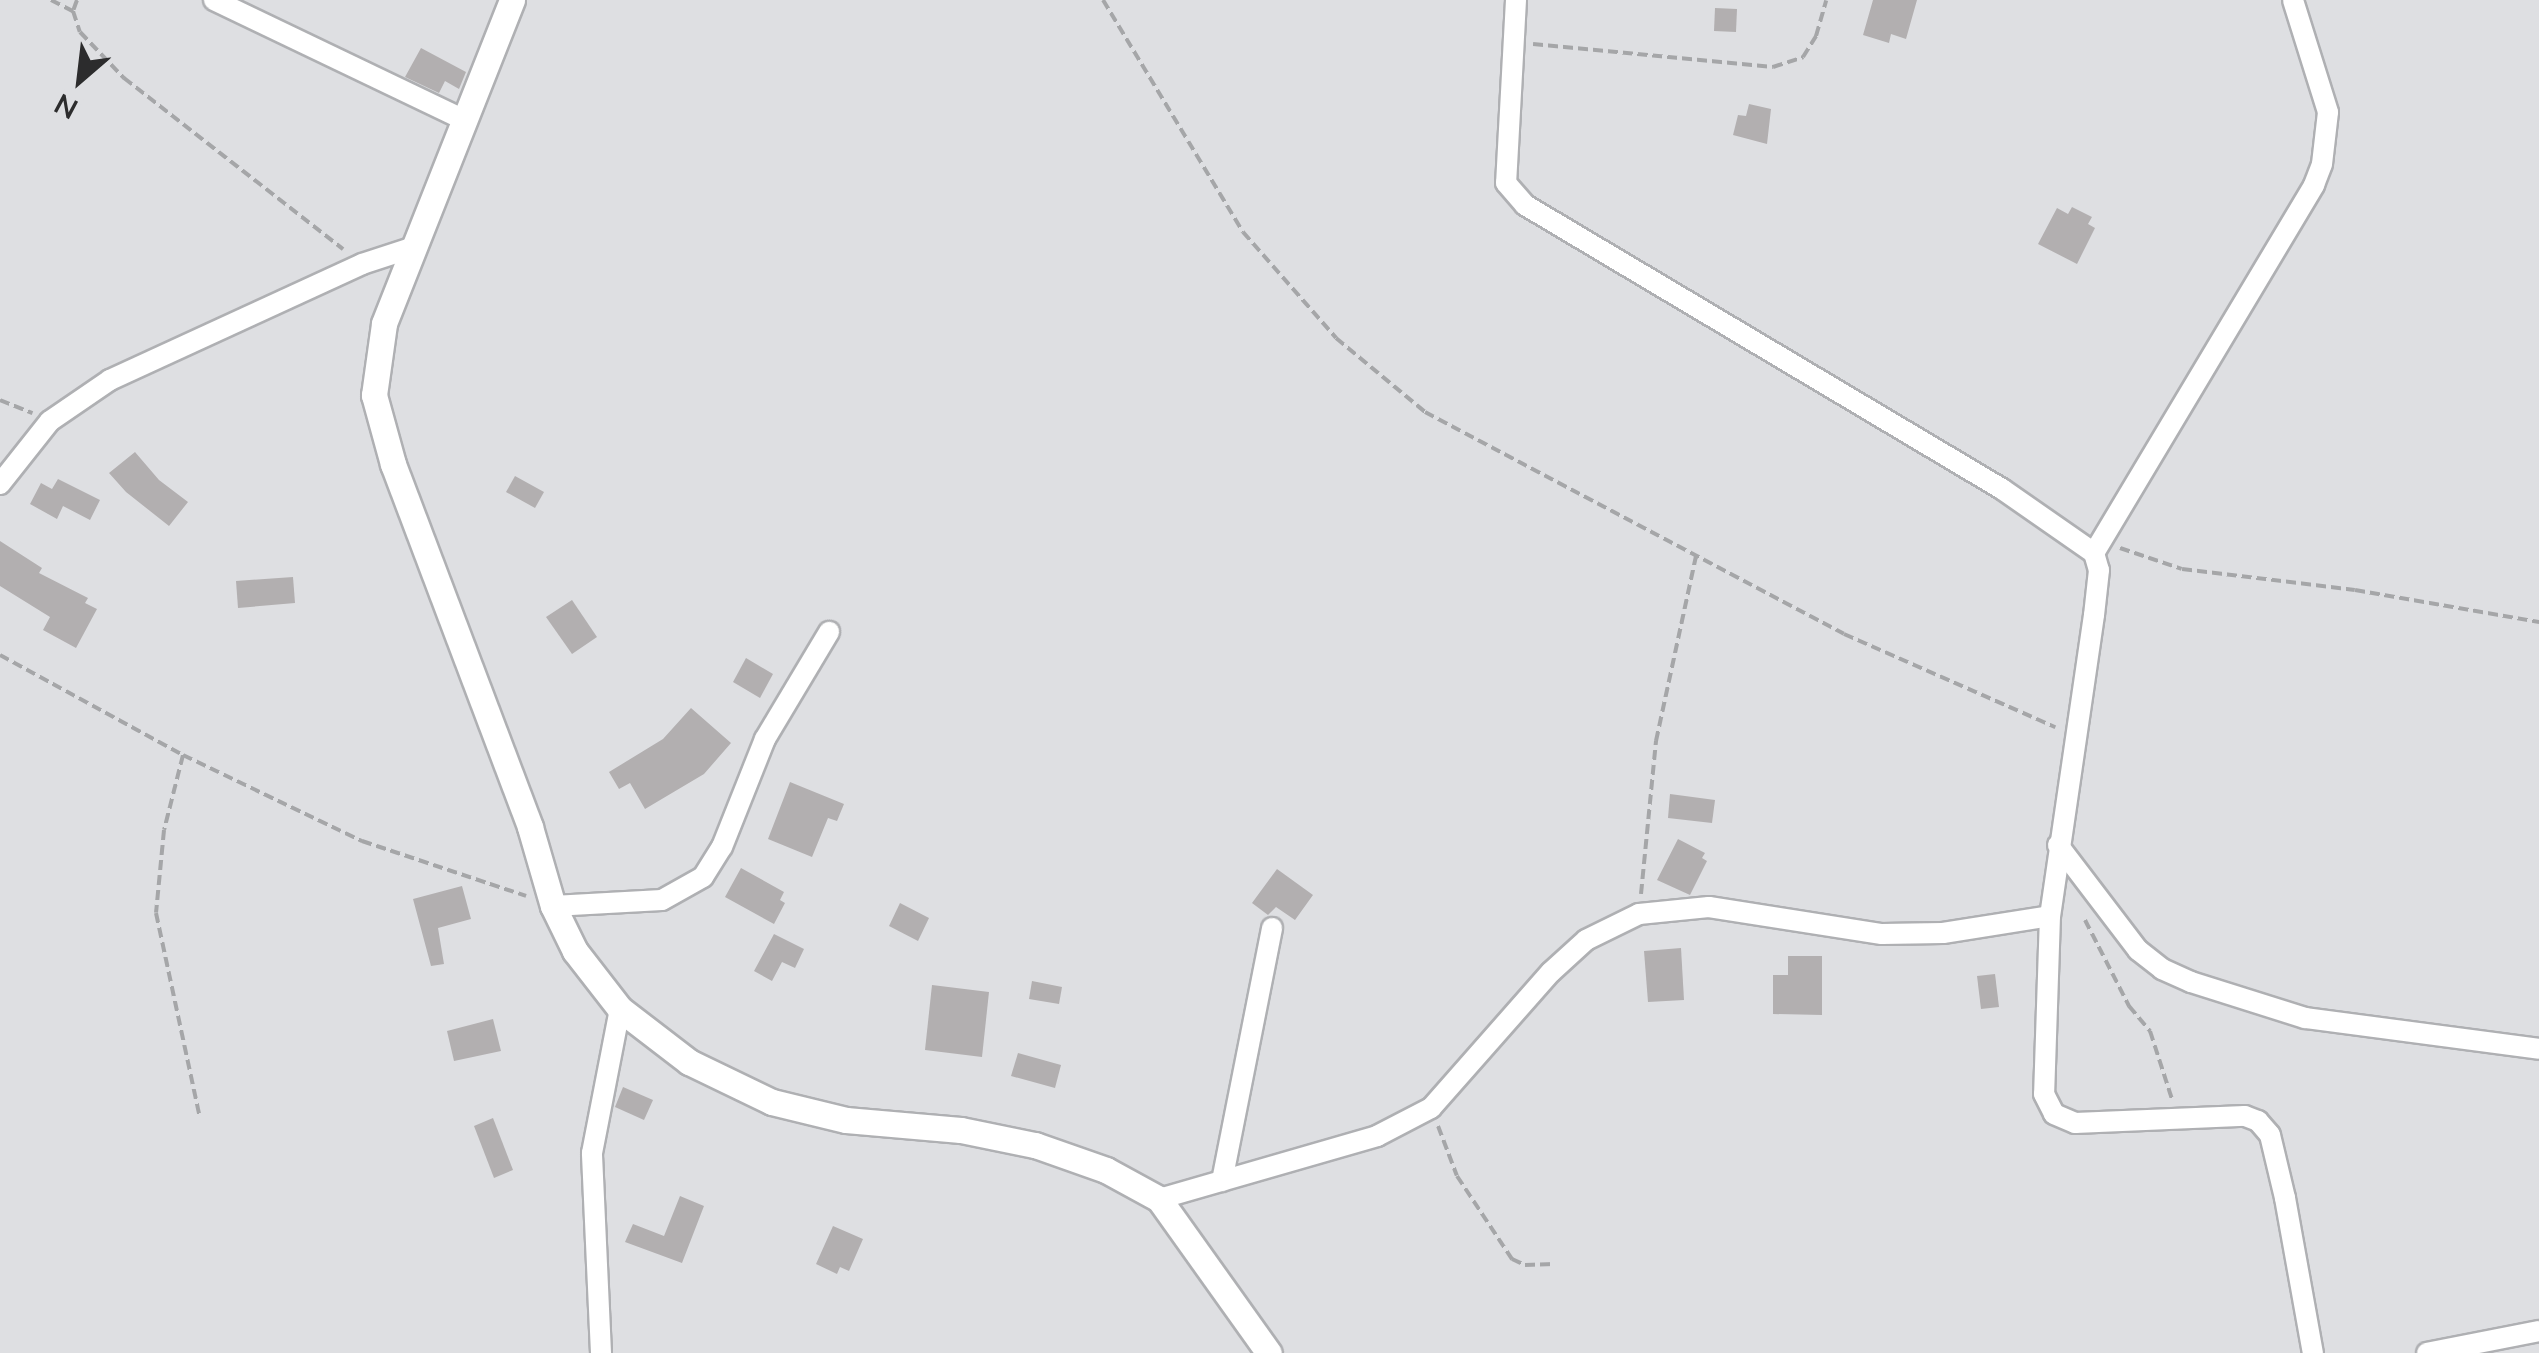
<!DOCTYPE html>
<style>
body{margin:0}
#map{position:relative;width:2539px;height:1353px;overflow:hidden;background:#dedfe2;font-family:Mulish,sans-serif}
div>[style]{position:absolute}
.building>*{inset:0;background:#b2afb0}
.path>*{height:4px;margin-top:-2px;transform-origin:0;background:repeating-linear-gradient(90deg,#a5a6a8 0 10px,transparent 0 15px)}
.roads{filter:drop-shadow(2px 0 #afb0b3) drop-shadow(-2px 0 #afb0b3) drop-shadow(0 2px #afb0b3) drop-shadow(0 -2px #afb0b3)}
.minor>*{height:20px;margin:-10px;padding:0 10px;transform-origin:10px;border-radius:10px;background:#fff}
.tertiary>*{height:25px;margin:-12.5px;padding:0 12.5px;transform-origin:12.5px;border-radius:12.5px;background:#fff}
span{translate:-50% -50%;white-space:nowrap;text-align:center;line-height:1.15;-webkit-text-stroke:8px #dedfe2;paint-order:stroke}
.north{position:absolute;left:30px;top:30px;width:100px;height:100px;-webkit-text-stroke:8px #dedfe2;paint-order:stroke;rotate:208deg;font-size:28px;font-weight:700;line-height:40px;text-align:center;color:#2c2c2d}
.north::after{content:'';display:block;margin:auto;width:35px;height:45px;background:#2c2c2d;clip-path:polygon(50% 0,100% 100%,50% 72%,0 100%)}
</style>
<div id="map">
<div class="building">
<div style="clip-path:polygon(1873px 0,1917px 0,1906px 39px,1891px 34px,1889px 43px,1863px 35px)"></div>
<div style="clip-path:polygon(1715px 8px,1737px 9px,1736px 32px,1714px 31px)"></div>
<div style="clip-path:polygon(421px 48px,466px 72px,459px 89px,445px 81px,439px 93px,405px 77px)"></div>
<div style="clip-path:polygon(1749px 104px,1771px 109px,1767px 144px,1733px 135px,1738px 115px,1746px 116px)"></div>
<div style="clip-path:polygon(2072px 207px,2092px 217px,2088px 224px,2095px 228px,2077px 264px,2038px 244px,2057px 208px,2068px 214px)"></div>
<div style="clip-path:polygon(135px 452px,159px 480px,188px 502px,169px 526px,126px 492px,109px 473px)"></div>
<div style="clip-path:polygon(515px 476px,544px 492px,535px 508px,506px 492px)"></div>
<div style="clip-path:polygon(58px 479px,100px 500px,90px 520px,63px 506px,57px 519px,30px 504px,41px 483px,52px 489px)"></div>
<div style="clip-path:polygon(0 541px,42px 568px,39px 573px,88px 598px,85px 603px,97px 609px,76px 648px,43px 630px,50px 617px,0 586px)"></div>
<div style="clip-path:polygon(293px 577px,295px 603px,238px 608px,236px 581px)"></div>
<div style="clip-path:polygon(572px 600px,597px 637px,572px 654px,546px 617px)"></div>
<div style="clip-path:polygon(746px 658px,773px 674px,760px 698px,733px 682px)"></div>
<div style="clip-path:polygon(691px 708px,731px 743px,704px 774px,645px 809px,630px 783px,619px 789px,609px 772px,663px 739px)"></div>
<div style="clip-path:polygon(790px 782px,844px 804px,837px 821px,828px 818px,812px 857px,768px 839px)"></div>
<div style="clip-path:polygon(1670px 794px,1715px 800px,1712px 823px,1668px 818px)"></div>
<div style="clip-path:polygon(1678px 839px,1705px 853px,1702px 858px,1707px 861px,1690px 895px,1657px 880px)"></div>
<div style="clip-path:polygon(741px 868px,784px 892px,780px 900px,785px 903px,774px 924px,725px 897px)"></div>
<div style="clip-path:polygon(1277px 869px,1313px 895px,1295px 920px,1276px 907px,1268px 915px,1252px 903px)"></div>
<div style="clip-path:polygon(462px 886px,471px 919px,438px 928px,444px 964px,431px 966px,413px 899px)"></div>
<div style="clip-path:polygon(900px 903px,929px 918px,918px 941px,889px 926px)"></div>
<div style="clip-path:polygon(774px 934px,804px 949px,795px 968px,782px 962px,772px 981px,754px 971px)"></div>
<div style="clip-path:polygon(1681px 948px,1684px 1000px,1648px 1002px,1644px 951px)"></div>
<div style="clip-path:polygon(1788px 956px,1822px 956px,1822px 1015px,1773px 1014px,1773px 975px,1788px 975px)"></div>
<div style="clip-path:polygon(1995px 974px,1999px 1007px,1981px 1009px,1977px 976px)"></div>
<div style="clip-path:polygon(1032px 981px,1062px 987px,1059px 1004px,1029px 999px)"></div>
<div style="clip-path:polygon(932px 985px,989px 992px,982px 1057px,925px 1050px)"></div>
<div style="clip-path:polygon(493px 1019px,501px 1051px,454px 1061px,447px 1031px)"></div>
<div style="clip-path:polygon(1018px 1053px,1061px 1065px,1055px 1088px,1011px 1076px)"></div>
<div style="clip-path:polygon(623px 1087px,653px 1100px,644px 1120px,615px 1107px)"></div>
<div style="clip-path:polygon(493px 1118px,513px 1170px,494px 1178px,474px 1126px)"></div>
<div style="clip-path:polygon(680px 1196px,704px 1206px,682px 1263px,625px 1242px,633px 1224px,664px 1236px)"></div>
<div style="clip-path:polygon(833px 1226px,863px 1239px,849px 1271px,840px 1267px,837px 1274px,816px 1264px)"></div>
</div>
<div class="path">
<div style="left:51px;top:0;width:25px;rotate:27deg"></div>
<div style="left:77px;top:0;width:12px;rotate:110deg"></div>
<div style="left:73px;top:11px;width:22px;rotate:72deg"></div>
<div style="left:80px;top:32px;width:64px;rotate:46.3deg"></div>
<div style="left:124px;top:78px;width:278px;rotate:38deg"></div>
<div style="left:1103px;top:0;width:271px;rotate:58.9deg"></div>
<div style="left:1243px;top:232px;width:141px;rotate:48.7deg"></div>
<div style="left:1336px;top:338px;width:116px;rotate:39.7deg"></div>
<div style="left:1425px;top:412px;width:474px;rotate:27.9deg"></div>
<div style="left:1844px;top:634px;width:231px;rotate:23.8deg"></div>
<div style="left:1533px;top:44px;width:241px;rotate:5.5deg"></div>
<div style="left:1773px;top:67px;width:32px;rotate:-18deg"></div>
<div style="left:1803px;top:57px;width:25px;rotate:-58deg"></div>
<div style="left:1816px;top:36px;width:37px;rotate:-74deg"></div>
<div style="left:0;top:400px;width:35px;rotate:22deg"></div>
<div style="left:2120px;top:548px;width:65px;rotate:18.7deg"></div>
<div style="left:2182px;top:569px;width:174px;rotate:6.9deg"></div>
<div style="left:2355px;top:590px;width:187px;rotate:9.9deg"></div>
<div style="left:0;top:655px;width:209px;rotate:28.7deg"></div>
<div style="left:183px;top:755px;width:199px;rotate:25.7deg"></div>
<div style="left:362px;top:841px;width:173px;rotate:18.5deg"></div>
<div style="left:183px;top:755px;width:77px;rotate:104.2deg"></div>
<div style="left:164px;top:830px;width:83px;rotate:95.5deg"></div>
<div style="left:156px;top:913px;width:206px;rotate:77.9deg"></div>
<div style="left:1641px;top:894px;width:154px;rotate:-84.4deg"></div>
<div style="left:1656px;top:741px;width:189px;rotate:-77.8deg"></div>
<div style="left:2085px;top:920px;width:97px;rotate:62.9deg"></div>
<div style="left:2129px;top:1006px;width:33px;rotate:50deg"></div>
<div style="left:2150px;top:1031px;width:71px;rotate:72.1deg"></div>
<div style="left:1438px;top:1126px;width:53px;rotate:69.2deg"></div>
<div style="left:1457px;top:1176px;width:100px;rotate:56.5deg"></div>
<div style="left:1512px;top:1259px;width:14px;rotate:25deg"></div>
<div style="left:1525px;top:1265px;width:29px;rotate:-2deg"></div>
</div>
<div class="roads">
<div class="minor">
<div style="left:214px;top:0;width:277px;rotate:25.6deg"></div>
<div style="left:1516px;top:0;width:183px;rotate:93.1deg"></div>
<div style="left:1506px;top:183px;width:29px;rotate:49deg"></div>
<div style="left:1525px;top:205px;width:555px;rotate:30.77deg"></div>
<div style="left:2002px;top:489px;width:112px;rotate:34.8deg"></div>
<div style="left:2094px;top:553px;width:18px;rotate:74deg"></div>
<div style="left:2099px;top:570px;width:45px;rotate:96.3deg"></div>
<div style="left:2094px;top:615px;width:304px;rotate:98.3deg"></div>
<div style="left:2050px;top:916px;width:178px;rotate:91.9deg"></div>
<div style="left:2044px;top:1094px;width:22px;rotate:63deg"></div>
<div style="left:2054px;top:1114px;width:23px;rotate:23deg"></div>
<div style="left:2075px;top:1123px;width:170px;rotate:-2.4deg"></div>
<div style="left:2245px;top:1116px;width:14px;rotate:21deg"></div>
<div style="left:2258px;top:1121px;width:18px;rotate:49deg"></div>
<div style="left:2270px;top:1135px;width:65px;rotate:76.6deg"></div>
<div style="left:2285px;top:1198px;width:158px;rotate:79.8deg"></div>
<div style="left:0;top:484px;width:80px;rotate:-51.6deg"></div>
<div style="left:50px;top:421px;width:73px;rotate:-34.3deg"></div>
<div style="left:110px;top:380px;width:277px;rotate:-24.7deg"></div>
<div style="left:362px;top:264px;width:58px;rotate:-18.1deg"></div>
<div style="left:2094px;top:553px;width:429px;rotate:-59.1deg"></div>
<div style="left:2314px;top:185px;width:22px;rotate:-69deg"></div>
<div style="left:2322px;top:164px;width:52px;rotate:-83.4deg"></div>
<div style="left:2328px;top:112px;width:117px;rotate:-107.4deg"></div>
<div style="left:2058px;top:845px;width:132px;rotate:52.7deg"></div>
<div style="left:2138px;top:950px;width:31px;rotate:38deg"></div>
<div style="left:2162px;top:969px;width:32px;rotate:24deg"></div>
<div style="left:2191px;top:982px;width:120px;rotate:17.5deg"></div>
<div style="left:2305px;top:1018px;width:236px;rotate:7.5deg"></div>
<div style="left:553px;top:906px;width:109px;rotate:-3.2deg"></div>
<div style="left:662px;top:900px;width:47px;rotate:-29.3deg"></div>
<div style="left:703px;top:877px;width:36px;rotate:-58deg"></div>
<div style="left:722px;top:847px;width:116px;rotate:-68.3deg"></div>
<div style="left:765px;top:739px;width:125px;rotate:-59.1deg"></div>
<div style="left:1222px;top:1181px;width:258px;rotate:-78.8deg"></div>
<div style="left:1159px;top:1199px;width:227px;rotate:-16.1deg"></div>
<div style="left:1377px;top:1136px;width:61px;rotate:-27.4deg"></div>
<div style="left:1431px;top:1108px;width:181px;rotate:-48.6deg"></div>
<div style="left:1551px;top:972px;width:47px;rotate:-42.4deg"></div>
<div style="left:1586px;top:940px;width:59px;rotate:-26.1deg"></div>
<div style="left:1639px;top:914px;width:70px;rotate:-5.7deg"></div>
<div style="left:1709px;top:907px;width:175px;rotate:8.9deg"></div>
<div style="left:1882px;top:934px;width:61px;rotate:-0.9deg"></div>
<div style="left:1943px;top:933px;width:108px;rotate:-9deg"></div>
<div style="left:601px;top:1353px;width:200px;rotate:-92.6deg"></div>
<div style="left:592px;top:1153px;width:147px;rotate:-79deg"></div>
<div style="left:2427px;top:1353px;width:114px;rotate:-11.1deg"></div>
</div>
<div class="tertiary">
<div style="left:512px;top:0;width:348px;rotate:111.6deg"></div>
<div style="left:384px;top:324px;width:72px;rotate:98deg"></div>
<div style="left:374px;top:395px;width:72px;rotate:74.6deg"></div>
<div style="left:393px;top:464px;width:388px;rotate:69.3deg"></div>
<div style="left:530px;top:827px;width:82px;rotate:73.8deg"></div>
<div style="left:553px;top:906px;width:50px;rotate:63.9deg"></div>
<div style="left:575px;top:951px;width:73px;rotate:52.2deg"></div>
<div style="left:620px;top:1009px;width:87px;rotate:37.5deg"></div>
<div style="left:689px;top:1062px;width:92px;rotate:25.7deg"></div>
<div style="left:772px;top:1102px;width:76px;rotate:13.7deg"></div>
<div style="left:846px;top:1120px;width:115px;rotate:5deg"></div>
<div style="left:961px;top:1130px;width:76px;rotate:11.5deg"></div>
<div style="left:1035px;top:1145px;width:75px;rotate:19.4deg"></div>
<div style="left:1106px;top:1170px;width:60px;rotate:28.7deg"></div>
<div style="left:1159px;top:1199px;width:189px;rotate:54.5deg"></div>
</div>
</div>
<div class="north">N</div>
</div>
